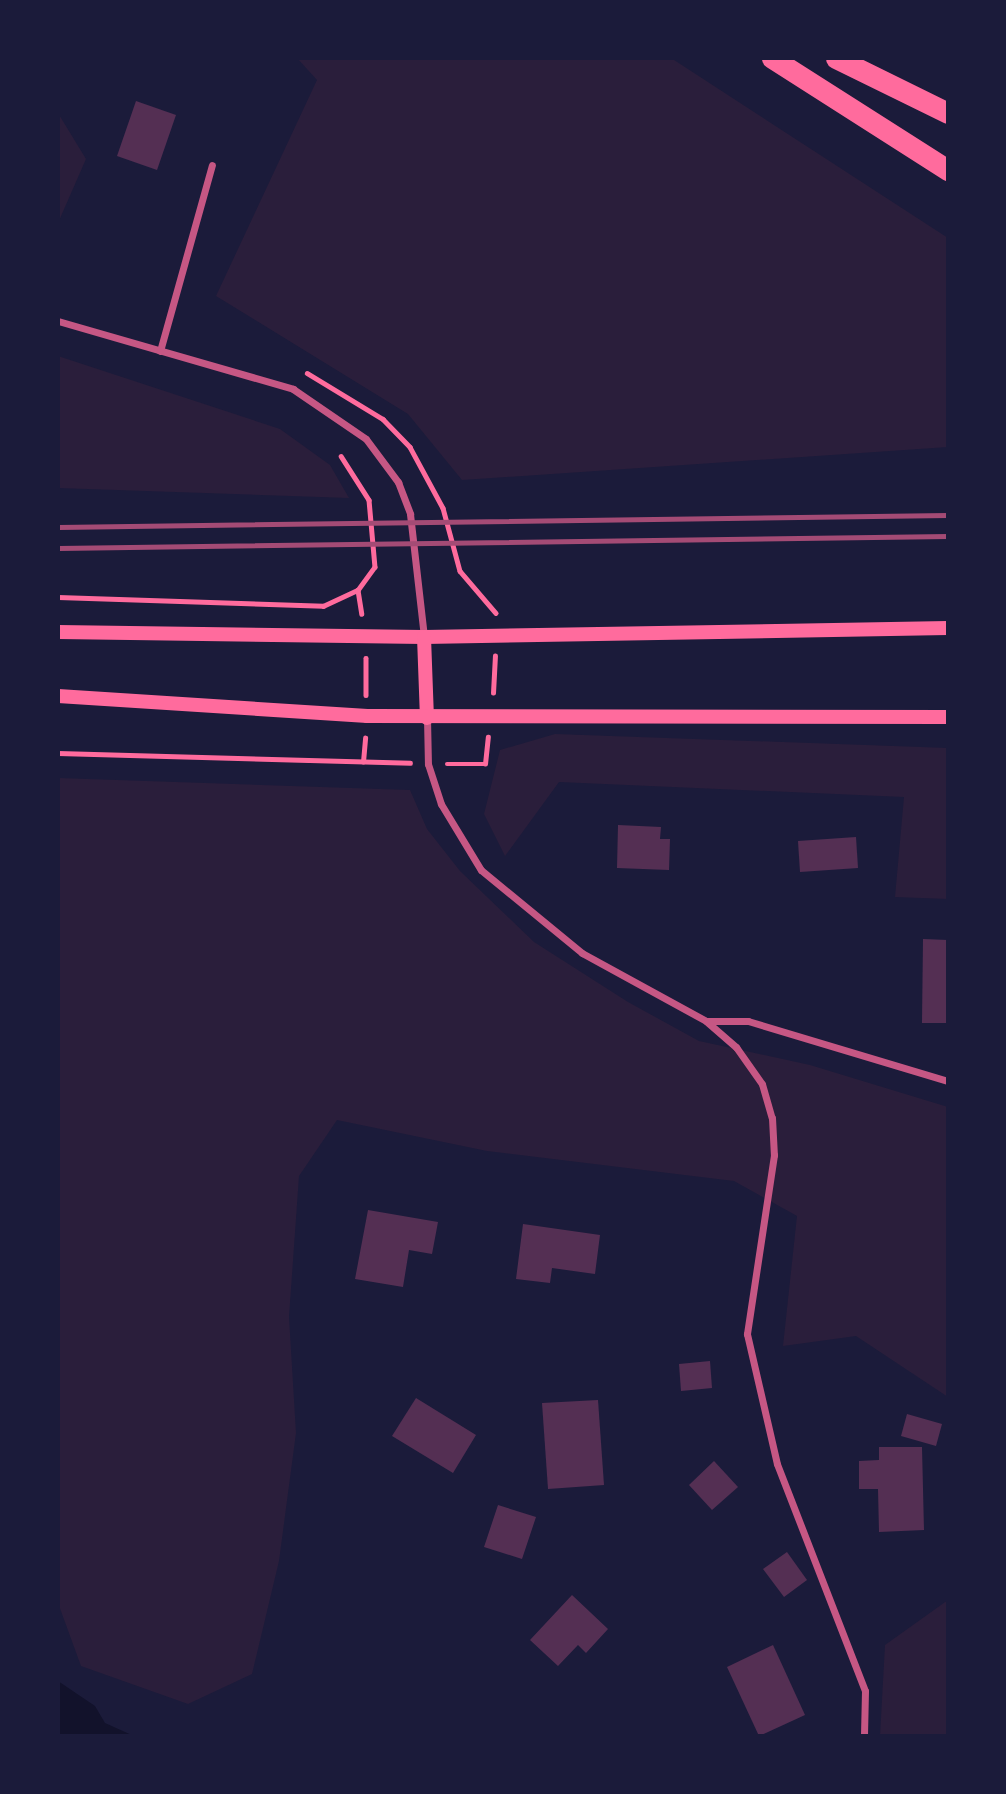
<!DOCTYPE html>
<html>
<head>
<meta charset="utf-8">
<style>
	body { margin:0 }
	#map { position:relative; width:1006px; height:1794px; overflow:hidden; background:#1b1b3a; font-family:"Nunito Sans",sans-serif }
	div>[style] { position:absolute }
	.green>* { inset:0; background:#2a1e3b }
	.water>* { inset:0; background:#12122b }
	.building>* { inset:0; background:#542f53 }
	.path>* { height:4.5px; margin:-2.25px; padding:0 2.25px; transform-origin:2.25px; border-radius:2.25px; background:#ff6b9d }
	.minor>* { height:7px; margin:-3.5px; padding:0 3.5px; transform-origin:3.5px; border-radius:3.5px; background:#c65784 }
	.secondary>* { height:14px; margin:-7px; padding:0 7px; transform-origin:7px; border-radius:7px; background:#ff6b9d }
	.motorway>* { height:21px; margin:-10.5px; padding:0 10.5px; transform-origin:10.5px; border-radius:10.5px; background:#ff6b9d }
	.rail>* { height:5px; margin:-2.5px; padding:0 2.5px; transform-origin:2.5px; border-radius:2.5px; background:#a44b75 }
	span { translate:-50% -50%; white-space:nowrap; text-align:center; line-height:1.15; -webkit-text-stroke:5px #1b1b3a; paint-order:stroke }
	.frame { position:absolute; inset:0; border:60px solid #1b1b3a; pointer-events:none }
</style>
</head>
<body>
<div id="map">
	<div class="green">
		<i style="clip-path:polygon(297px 58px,671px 58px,948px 238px,948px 447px,462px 480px,408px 414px,216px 296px,317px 80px)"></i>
		<i style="clip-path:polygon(58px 113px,86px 159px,58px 223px)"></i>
		<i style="clip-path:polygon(58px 356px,280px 429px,330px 465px,349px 498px,58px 488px)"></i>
		<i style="clip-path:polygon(555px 734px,948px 748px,948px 899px,895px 897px,904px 797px,559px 782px,505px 856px,484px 814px,500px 750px)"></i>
		<i style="clip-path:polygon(58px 778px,410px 790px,427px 829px,460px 871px,534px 942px,628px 1002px,699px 1041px,810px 1065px,948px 1107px,948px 1397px,856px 1336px,783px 1346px,797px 1216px,734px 1181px,487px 1151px,337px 1120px,299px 1176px,289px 1317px,296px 1433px,279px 1561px,252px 1674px,188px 1704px,81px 1666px,58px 1603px)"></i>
		<i style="clip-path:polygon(948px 1600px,948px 1736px,880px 1736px,885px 1645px)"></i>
	</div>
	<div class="water">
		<i style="clip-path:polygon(58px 1681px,95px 1706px,105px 1723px,134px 1736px,58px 1736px)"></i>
	</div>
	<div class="building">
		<i style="clip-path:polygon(136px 101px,176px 115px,157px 170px,117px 156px)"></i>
		<i style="clip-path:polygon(618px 825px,661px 827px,660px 839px,670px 839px,669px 870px,617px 868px)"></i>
		<i style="clip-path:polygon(856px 837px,858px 868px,800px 872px,798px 841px)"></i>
		<i style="clip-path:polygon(923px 939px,948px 940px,948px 1023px,922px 1023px)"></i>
		<i style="clip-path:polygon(368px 1210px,438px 1222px,432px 1254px,409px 1250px,403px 1287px,355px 1279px)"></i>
		<i style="clip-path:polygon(523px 1224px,600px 1235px,595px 1274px,552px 1268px,550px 1283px,516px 1279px)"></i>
		<i style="clip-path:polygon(710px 1361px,712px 1388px,681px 1391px,679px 1364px)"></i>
		<i style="clip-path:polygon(416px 1398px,476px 1435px,453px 1473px,392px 1436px)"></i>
		<i style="clip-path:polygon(598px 1400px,604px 1485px,548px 1489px,542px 1403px)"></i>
		<i style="clip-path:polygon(907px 1414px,942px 1424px,936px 1446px,901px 1436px)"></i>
		<i style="clip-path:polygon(879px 1447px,922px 1447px,924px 1530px,879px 1532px,878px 1489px,859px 1489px,859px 1461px,879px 1460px)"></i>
		<i style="clip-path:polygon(714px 1461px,738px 1487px,712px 1510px,689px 1485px)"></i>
		<i style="clip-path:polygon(498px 1505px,536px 1517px,522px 1559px,484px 1547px)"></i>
		<i style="clip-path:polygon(787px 1552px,807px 1580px,784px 1597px,763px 1569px)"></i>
		<i style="clip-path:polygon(572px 1595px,608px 1629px,586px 1653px,578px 1645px,558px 1666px,530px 1640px)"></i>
		<i style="clip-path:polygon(773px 1645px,805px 1715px,759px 1736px,727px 1667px)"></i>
	</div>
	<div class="path">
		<i style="left:307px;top:373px;width:89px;rotate:31.2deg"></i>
		<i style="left:383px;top:419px;width:39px;rotate:46deg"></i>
		<i style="left:410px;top:447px;width:69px;rotate:61.6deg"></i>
		<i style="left:443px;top:508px;width:65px;rotate:74.9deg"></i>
		<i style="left:460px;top:571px;width:55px;rotate:49.4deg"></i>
		<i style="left:341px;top:456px;width:52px;rotate:57.5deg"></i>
		<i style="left:369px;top:500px;width:67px;rotate:84.9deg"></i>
		<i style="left:375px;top:567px;width:29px;rotate:126deg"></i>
		<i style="left:58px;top:597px;width:265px;rotate:1.9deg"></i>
		<i style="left:323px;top:606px;width:38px;rotate:-25deg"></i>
		<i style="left:358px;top:590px;width:24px;rotate:81deg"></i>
		<i style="left:366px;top:658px;width:37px;rotate:90deg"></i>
		<i style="left:493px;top:693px;width:37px;rotate:-87deg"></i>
		<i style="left:58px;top:753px;width:352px;rotate:1.6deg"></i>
		<i style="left:363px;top:762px;width:24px;rotate:-85deg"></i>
		<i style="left:447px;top:764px;width:38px"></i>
		<i style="left:485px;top:764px;width:27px;rotate:-84deg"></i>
	</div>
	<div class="minor">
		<i style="left:58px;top:321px;width:245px;rotate:16.1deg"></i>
		<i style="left:293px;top:389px;width:88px;rotate:34.4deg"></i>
		<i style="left:366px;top:439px;width:54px;rotate:53.3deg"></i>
		<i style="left:398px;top:482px;width:34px;rotate:69deg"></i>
		<i style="left:410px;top:514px;width:124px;rotate:83.5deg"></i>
		<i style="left:160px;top:351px;width:193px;rotate:-74.4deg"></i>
		<i style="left:427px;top:718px;width:46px;rotate:88.8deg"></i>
		<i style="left:428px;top:764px;width:42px;rotate:72deg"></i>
		<i style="left:441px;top:804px;width:77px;rotate:58.8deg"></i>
		<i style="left:481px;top:870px;width:131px;rotate:39.4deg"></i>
		<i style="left:582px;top:953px;width:141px;rotate:28.7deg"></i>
		<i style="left:706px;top:1021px;width:40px;rotate:41deg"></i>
		<i style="left:736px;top:1047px;width:45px;rotate:54.9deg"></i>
		<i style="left:762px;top:1084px;width:35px;rotate:74deg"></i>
		<i style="left:772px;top:1118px;width:37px;rotate:87deg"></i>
		<i style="left:774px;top:1155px;width:181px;rotate:98.6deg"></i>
		<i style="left:747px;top:1334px;width:133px;rotate:77deg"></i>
		<i style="left:777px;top:1464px;width:243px;rotate:68.8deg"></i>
		<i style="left:865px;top:1691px;width:45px;rotate:91.3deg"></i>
		<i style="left:707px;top:1021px;width:41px"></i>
		<i style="left:748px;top:1021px;width:209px;rotate:16.7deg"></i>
	</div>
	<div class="secondary">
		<i style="left:58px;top:632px;width:366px;rotate:0.8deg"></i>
		<i style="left:424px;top:637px;width:524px;rotate:-0.98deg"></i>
		<i style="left:424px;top:637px;width:81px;rotate:87.9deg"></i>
		<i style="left:58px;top:696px;width:310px;rotate:3.7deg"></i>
		<i style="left:367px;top:716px;width:581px;rotate:0.1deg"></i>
	</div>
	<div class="motorway">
		<i style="left:772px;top:58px;width:209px;rotate:32.5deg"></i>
		<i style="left:836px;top:58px;width:125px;rotate:26.2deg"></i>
	</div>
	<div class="rail">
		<i style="left:58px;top:527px;width:890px;rotate:-0.77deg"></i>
		<i style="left:58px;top:548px;width:890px;rotate:-0.77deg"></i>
	</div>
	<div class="frame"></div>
</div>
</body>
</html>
